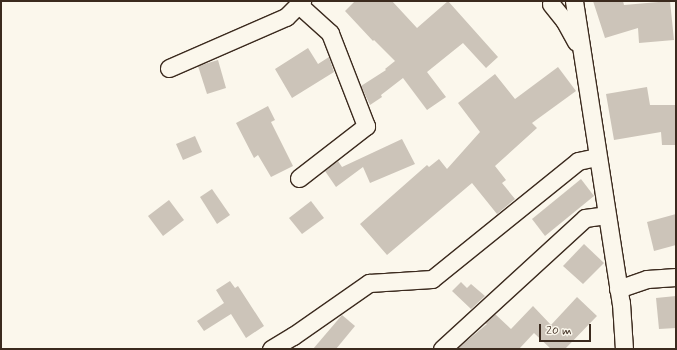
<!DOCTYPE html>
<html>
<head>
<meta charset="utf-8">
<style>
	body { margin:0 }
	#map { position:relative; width:677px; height:350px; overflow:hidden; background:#fbf7ec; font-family:Mynerve,sans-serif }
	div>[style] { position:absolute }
	.building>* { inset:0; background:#ccc4b9 }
	.roads { filter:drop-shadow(1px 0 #3b2a1e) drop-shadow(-1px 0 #3b2a1e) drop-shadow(0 1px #3b2a1e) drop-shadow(0 -1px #3b2a1e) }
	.minor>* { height:17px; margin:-8.5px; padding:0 8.5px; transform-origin:8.5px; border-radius:8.5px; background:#fbf7ec }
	span { translate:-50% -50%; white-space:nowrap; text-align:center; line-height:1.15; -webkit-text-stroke:3.5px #fbf7ec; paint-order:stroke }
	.frame { position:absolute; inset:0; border:2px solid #3b2a1e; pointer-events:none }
	.scale { position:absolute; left:539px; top:324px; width:52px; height:18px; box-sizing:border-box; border:2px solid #3b2a1e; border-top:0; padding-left:5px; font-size:12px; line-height:14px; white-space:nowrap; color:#3b2a1e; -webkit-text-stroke:3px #fbf7ec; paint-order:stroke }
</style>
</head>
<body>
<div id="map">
	<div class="building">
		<i style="clip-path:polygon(355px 1px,392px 1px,417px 28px,448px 1px,498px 57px,486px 68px,463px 43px,427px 72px,446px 97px,427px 110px,403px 78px,381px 95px,382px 97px,370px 105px,361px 86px,386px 70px,385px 69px,395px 61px,374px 40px,373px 41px,345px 11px)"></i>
		<i style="clip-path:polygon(593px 1px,623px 1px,624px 5px,670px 1px,674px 40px,639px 43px,638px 28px,605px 38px)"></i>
		<i style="clip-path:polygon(308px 48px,318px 64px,329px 57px,334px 72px,292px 98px,275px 69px)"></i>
		<i style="clip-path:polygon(218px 60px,226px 88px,207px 94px,198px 66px)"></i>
		<i style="clip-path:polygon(558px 67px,576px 91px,532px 123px,537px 128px,495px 166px,506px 180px,502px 183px,515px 199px,497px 214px,472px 183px,387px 255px,360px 224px,427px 165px,429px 167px,439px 159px,447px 169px,480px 132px,458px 103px,495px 74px,515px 99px)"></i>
		<i style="clip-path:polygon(647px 87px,650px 105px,675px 105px,676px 145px,662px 145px,661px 132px,614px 140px,606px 94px)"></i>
		<i style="clip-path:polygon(268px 106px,275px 120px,271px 122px,293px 166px,271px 177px,258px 155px,254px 158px,236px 123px)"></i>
		<i style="clip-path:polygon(195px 136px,202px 152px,183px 160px,176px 144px)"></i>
		<i style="clip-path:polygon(402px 139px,415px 164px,370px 183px,363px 167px,336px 187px,325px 171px,338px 161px,342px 167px)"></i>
		<i style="clip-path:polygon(581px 179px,594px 196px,545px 236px,532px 219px)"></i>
		<i style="clip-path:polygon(212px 189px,230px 215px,217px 224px,200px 197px)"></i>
		<i style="clip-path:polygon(169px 200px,184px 220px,163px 236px,148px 216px)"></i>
		<i style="clip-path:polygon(311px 201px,324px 218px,302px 234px,289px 218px)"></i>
		<i style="clip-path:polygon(676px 214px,676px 245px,654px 251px,647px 222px)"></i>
		<i style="clip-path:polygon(584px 244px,604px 263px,583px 284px,563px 266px)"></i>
		<i style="clip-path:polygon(230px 281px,235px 288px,238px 286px,264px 326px,246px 338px,231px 314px,204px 331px,197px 321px,224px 303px,216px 290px)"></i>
		<i style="clip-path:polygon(461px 282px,467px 288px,471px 284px,485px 296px,471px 309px,452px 291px)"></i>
		<i style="clip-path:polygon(676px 296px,676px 328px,659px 329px,656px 298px)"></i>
		<i style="clip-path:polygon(577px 297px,597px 316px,565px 349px,551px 349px,534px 333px,519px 349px,457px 349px,487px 324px,485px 323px,495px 314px,511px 329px,533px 306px,551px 325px)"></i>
		<i style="clip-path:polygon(342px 315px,355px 326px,336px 349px,313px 349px)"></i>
	</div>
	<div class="roads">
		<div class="minor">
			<i style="left:574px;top:1px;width:306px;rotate:81.2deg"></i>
			<i style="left:621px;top:303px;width:46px;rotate:86.3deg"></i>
			<i style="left:551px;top:4px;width:21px;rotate:51deg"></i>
			<i style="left:564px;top:20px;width:25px;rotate:61deg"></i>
			<i style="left:169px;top:68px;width:128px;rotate:-23.6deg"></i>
			<i style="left:286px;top:17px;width:23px;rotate:-45deg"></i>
			<i style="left:299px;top:178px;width:85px;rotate:-37.8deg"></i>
			<i style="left:366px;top:126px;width:100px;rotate:-111.2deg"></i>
			<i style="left:330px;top:33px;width:42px;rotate:-137.9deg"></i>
			<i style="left:618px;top:289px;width:31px;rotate:-19deg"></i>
			<i style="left:647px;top:279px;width:29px;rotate:-4deg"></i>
			<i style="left:271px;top:349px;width:26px;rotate:-31deg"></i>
			<i style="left:293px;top:336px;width:93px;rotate:-34.9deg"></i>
			<i style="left:369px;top:283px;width:63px;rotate:-3.6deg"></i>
			<i style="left:432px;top:279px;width:188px;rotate:-38.9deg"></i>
			<i style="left:578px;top:161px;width:19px;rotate:-12deg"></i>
			<i style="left:442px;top:349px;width:194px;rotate:-42.5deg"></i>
			<i style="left:585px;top:218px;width:21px;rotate:-8deg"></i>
		</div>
	</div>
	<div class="frame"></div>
	<div class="scale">20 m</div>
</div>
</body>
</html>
